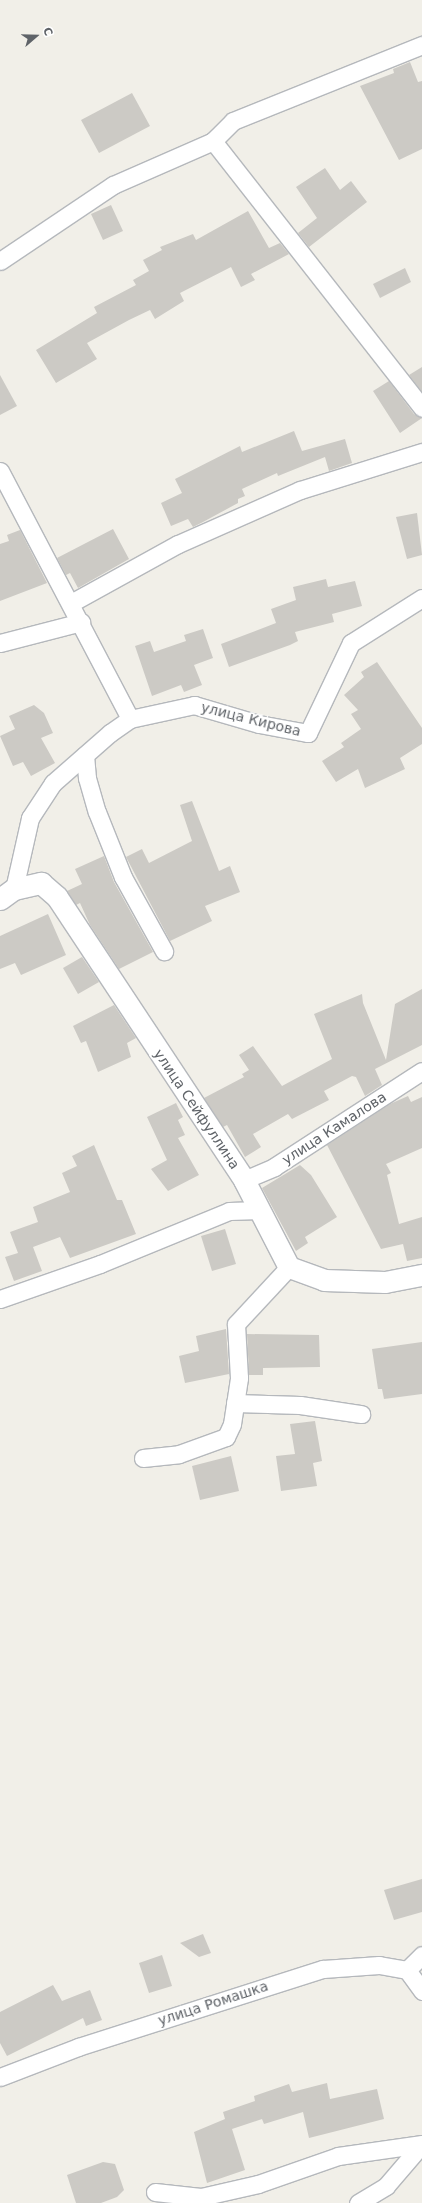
<!DOCTYPE html>
<html>
<head>
<meta charset="utf-8">
<style>
	body { margin:0 }
	#map { position:relative; width:422px; height:2203px; overflow:hidden; background:#f1efe8; font-family:"DejaVu Sans",sans-serif }
	div>[style] { position:absolute }
	.building>* { inset:0; background:#cccac5 }
	.roads { filter:drop-shadow(1px 0 #b5b8bc) drop-shadow(-1px 0 #b5b8bc) drop-shadow(0 1px #b5b8bc) drop-shadow(0 -1px #b5b8bc) }
	.minor>* { height:17px; margin:-8.5px; padding:0 8.5px; transform-origin:8.5px; border-radius:8.5px; background:#fff }
	.tertiary>* { height:21px; margin:-10.5px; padding:0 10.5px; transform-origin:10.5px; border-radius:10.5px; background:#fff }
	span { translate:-50% -50%; white-space:nowrap; text-align:center; line-height:1.15; -webkit-text-stroke:3.5px #fff; paint-order:stroke }
	.street-label { font-size:14px; color:#5f6368 }
	.north { position:absolute; left:16px; top:16px; width:40px; height:40px; -webkit-text-stroke:3px #fff; paint-order:stroke; rotate:70deg; font-size:11px; font-weight:700; line-height:16px; text-align:center; color:#5f6368 }
	.north::after { content:''; display:block; margin:auto; width:14px; height:18px; background:#5f6368; clip-path:polygon(50% 0,100% 100%,50% 72%,0 100%) }
</style>
</head>
<body>
<div id="map">
	<div class="building">
		<i style="clip-path:polygon(410px 62px,418px 82px,422px 81px,422px 149px,399px 160px,360px 86px,394px 73px,393px 69px)"></i>
		<i style="clip-path:polygon(132px 93px,150px 126px,99px 153px,81px 120px)"></i>
		<i style="clip-path:polygon(325px 168px,340px 190px,351px 181px,367px 202px,309px 247px,298px 233px,317px 218px,296px 187px)"></i>
		<i style="clip-path:polygon(111px 205px,123px 231px,103px 240px,91px 214px)"></i>
		<i style="clip-path:polygon(248px 211px,269px 248px,280px 243px,289px 254px,251px 274px,255px 280px,241px 287px,231px 267px,180px 293px,184px 301px,155px 319px,150px 310px,129px 320px,87px 343px,97px 359px,56px 383px,36px 350px,97px 313px,94px 307px,136px 285px,133px 280px,149px 271px,143px 260px,162px 250px,160px 247px,193px 234px,196px 240px)"></i>
		<i style="clip-path:polygon(405px 268px,411px 282px,380px 298px,373px 284px)"></i>
		<i style="clip-path:polygon(422px 367px,422px 392px,409px 375px)"></i>
		<i style="clip-path:polygon(0 375px,17px 406px,0 415px)"></i>
		<i style="clip-path:polygon(389px 381px,414px 414px,422px 418px,400px 433px,373px 391px)"></i>
		<i style="clip-path:polygon(294px 431px,302px 451px,345px 439px,352px 463px,329px 471px,325px 457px,278px 476px,277px 473px,242px 489px,245px 496px,238px 499px,238px 503px,203px 522px,193px 527px,188px 519px,171px 526px,161px 503px,182px 493px,175px 479px,240px 446px,242px 452px)"></i>
		<i style="clip-path:polygon(417px 513px,422px 555px,407px 559px,396px 517px)"></i>
		<i style="clip-path:polygon(113px 529px,129px 559px,78px 588px,70px 573px,66px 575px,57px 558px)"></i>
		<i style="clip-path:polygon(20px 530px,47px 583px,0 601px,0 544px,9px 541px,7px 535px)"></i>
		<i style="clip-path:polygon(326px 579px,328px 587px,355px 581px,362px 606px,332px 614px,334px 622px,295px 632px,298px 641px,290px 645px,229px 667px,221px 644px,276px 623px,271px 609px,296px 600px,293px 587px)"></i>
		<i style="clip-path:polygon(203px 629px,213px 658px,194px 665px,202px 685px,184px 692px,181px 685px,152px 696px,135px 646px,150px 641px,154px 652px,186px 641px,184px 635px)"></i>
		<i style="clip-path:polygon(377px 662px,422px 728px,422px 744px,400px 758px,405px 769px,365px 788px,358px 769px,336px 782px,322px 761px,344px 747px,341px 743px,361px 729px,351px 714px,358px 710px,344px 695px,364px 677px,361px 672px)"></i>
		<i style="clip-path:polygon(34px 705px,44px 713px,53px 733px,41px 738px,55px 763px,31px 776px,23px 762px,13px 766px,0 736px,15px 729px,9px 716px)"></i>
		<i style="clip-path:polygon(192px 801px,219px 871px,230px 866px,240px 892px,205px 906px,212px 921px,170px 941px,126px 857px,142px 849px,149px 863px,192px 841px,180px 805px)"></i>
		<i style="clip-path:polygon(104px 856px,114px 882px,153px 952px,119px 969px,90px 925px,80px 903px,76px 905px,67px 891px,82px 884px,75px 869px)"></i>
		<i style="clip-path:polygon(48px 914px,66px 955px,21px 975px,15px 963px,0 969px,0 936px)"></i>
		<i style="clip-path:polygon(82px 957px,99px 982px,78px 994px,63px 968px)"></i>
		<i style="clip-path:polygon(422px 989px,422px 1045px,375px 1069px,382px 1085px,365px 1096px,356px 1077px,352px 1076px,324px 1091px,329px 1100px,292px 1119px,288px 1114px,253px 1134px,261px 1147px,245px 1157px,227px 1125px,223px 1127px,204px 1098px,244px 1077px,242px 1074px,249px 1070px,239px 1055px,253px 1046px,282px 1086px,332px 1059px,314px 1014px,362px 994px,363px 1003px,386px 1060px,395px 1004px)"></i>
		<i style="clip-path:polygon(114px 1005px,136px 1038px,127px 1043px,131px 1057px,98px 1072px,86px 1041px,81px 1043px,73px 1026px)"></i>
		<i style="clip-path:polygon(408px 1096px,411px 1102px,422px 1097px,422px 1148px,386px 1164px,391px 1173px,387px 1175px,399px 1224px,422px 1217px,422px 1258px,407px 1261px,403px 1244px,381px 1249px,327px 1145px,390px 1104px)"></i>
		<i style="clip-path:polygon(176px 1103px,183px 1117px,178px 1120px,185px 1135px,178px 1138px,199px 1175px,168px 1191px,151px 1169px,167px 1160px,147px 1117px)"></i>
		<i style="clip-path:polygon(94px 1145px,117px 1200px,122px 1200px,136px 1234px,70px 1258px,60px 1237px,33px 1247px,42px 1271px,14px 1281px,5px 1257px,18px 1253px,10px 1232px,38px 1222px,33px 1207px,70px 1192px,62px 1173px,77px 1166px,72px 1156px)"></i>
		<i style="clip-path:polygon(300px 1165px,311px 1175px,337px 1217px,305px 1237px,308px 1243px,296px 1251px,262px 1188px)"></i>
		<i style="clip-path:polygon(225px 1229px,236px 1264px,212px 1271px,201px 1236px)"></i>
		<i style="clip-path:polygon(226px 1329px,229px 1374px,185px 1383px,179px 1356px,199px 1351px,196px 1336px)"></i>
		<i style="clip-path:polygon(247px 1334px,319px 1335px,320px 1367px,263px 1368px,263px 1375px,249px 1375px)"></i>
		<i style="clip-path:polygon(422px 1342px,422px 1394px,384px 1399px,382px 1389px,378px 1389px,372px 1349px)"></i>
		<i style="clip-path:polygon(315px 1421px,322px 1461px,313px 1463px,317px 1486px,281px 1491px,276px 1456px,295px 1454px,290px 1424px)"></i>
		<i style="clip-path:polygon(231px 1456px,239px 1491px,200px 1500px,192px 1466px)"></i>
		<i style="clip-path:polygon(422px 1879px,422px 1912px,394px 1920px,384px 1890px)"></i>
		<i style="clip-path:polygon(203px 1934px,211px 1953px,199px 1957px,180px 1943px)"></i>
		<i style="clip-path:polygon(162px 1955px,172px 1986px,149px 1993px,139px 1963px)"></i>
		<i style="clip-path:polygon(53px 1985px,62px 2001px,90px 1990px,102px 2020px,86px 2026px,83px 2018px,7px 2056px,0 2043px,0 2012px)"></i>
		<i style="clip-path:polygon(327px 2083px,330px 2099px,377px 2089px,384px 2119px,309px 2138px,303px 2112px,264px 2124px,262px 2119px,232px 2129px,245px 2170px,207px 2183px,194px 2132px,225px 2119px,223px 2112px,255px 2101px,254px 2096px,289px 2084px,292px 2092px)"></i>
		<i style="clip-path:polygon(103px 2162px,115px 2164px,124px 2190px,117px 2197px,101px 2203px,76px 2203px,67px 2175px)"></i>
	</div>
	<div class="roads">
		<div class="minor">
			<i style="left:213px;top:141px;width:339px;rotate:51.9deg"></i>
			<i style="left:0;top:261px;width:136px;rotate:-33.9deg"></i>
			<i style="left:113px;top:185px;width:109px;rotate:-23.7deg"></i>
			<i style="left:213px;top:141px;width:28px;rotate:-45deg"></i>
			<i style="left:233px;top:121px;width:204px;rotate:-21.9deg"></i>
			<i style="left:0;top:471px;width:280px;rotate:62.3deg"></i>
			<i style="left:71px;top:603px;width:122px;rotate:-28.9deg"></i>
			<i style="left:178px;top:544px;width:133px;rotate:-23.9deg"></i>
			<i style="left:300px;top:490px;width:128px;rotate:-17.3deg"></i>
			<i style="left:0;top:643px;width:84px;rotate:-14.5deg"></i>
			<i style="left:85px;top:755px;width:23px;rotate:85deg"></i>
			<i style="left:87px;top:778px;width:35px;rotate:74deg"></i>
			<i style="left:97px;top:812px;width:70px;rotate:68.2deg"></i>
			<i style="left:123px;top:877px;width:85px;rotate:61deg"></i>
			<i style="left:14px;top:889px;width:73px;rotate:-77.3deg"></i>
			<i style="left:30px;top:818px;width:42px;rotate:-56.7deg"></i>
			<i style="left:53px;top:783px;width:76px;rotate:-41.3deg"></i>
			<i style="left:110px;top:733px;width:24px;rotate:-35deg"></i>
			<i style="left:130px;top:719px;width:66px;rotate:-12.3deg"></i>
			<i style="left:194px;top:705px;width:68px;rotate:16.3deg"></i>
			<i style="left:259px;top:724px;width:50px;rotate:10.4deg"></i>
			<i style="left:308px;top:733px;width:100px;rotate:-64.5deg"></i>
			<i style="left:351px;top:643px;width:84px;rotate:-32.4deg"></i>
			<i style="left:244px;top:1180px;width:33px;rotate:-23deg"></i>
			<i style="left:274px;top:1167px;width:176px;rotate:-33deg"></i>
			<i style="left:0;top:1299px;width:106px;rotate:-19.3deg"></i>
			<i style="left:100px;top:1264px;width:139px;rotate:-22.3deg"></i>
			<i style="left:229px;top:1211px;width:31px;rotate:-2deg"></i>
			<i style="left:235px;top:1403px;width:65px;rotate:1.8deg"></i>
			<i style="left:300px;top:1405px;width:62px;rotate:8.4deg"></i>
			<i style="left:143px;top:1458px;width:36px;rotate:-6deg"></i>
			<i style="left:179px;top:1454px;width:50px;rotate:-19.9deg"></i>
			<i style="left:226px;top:1437px;width:14px;rotate:-65deg"></i>
			<i style="left:232px;top:1424px;width:47px;rotate:-81.3deg"></i>
			<i style="left:239px;top:1378px;width:54px;rotate:-93.2deg"></i>
			<i style="left:236px;top:1324px;width:78px;rotate:-47.1deg"></i>
			<i style="left:407px;top:1970px;width:21px;rotate:-45deg"></i>
			<i style="left:0;top:2077px;width:84px;rotate:-21deg"></i>
			<i style="left:78px;top:2047px;width:257px;rotate:-17.7deg"></i>
			<i style="left:323px;top:1969px;width:56px;rotate:-4.1deg"></i>
			<i style="left:379px;top:1965px;width:28px;rotate:10deg"></i>
			<i style="left:407px;top:1970px;width:26px;rotate:54deg"></i>
			<i style="left:155px;top:2192px;width:46px;rotate:6.2deg"></i>
			<i style="left:201px;top:2197px;width:58px;rotate:-12.8deg"></i>
			<i style="left:258px;top:2184px;width:85px;rotate:-19.3deg"></i>
			<i style="left:338px;top:2156px;width:85px;rotate:-8.1deg"></i>
			<i style="left:358px;top:2203px;width:33px;rotate:-31deg"></i>
			<i style="left:386px;top:2186px;width:55px;rotate:-49.4deg"></i>
		</div>
		<div class="tertiary">
			<i style="left:0;top:899px;width:17px;rotate:-36deg"></i>
			<i style="left:14px;top:889px;width:28px;rotate:-13deg"></i>
			<i style="left:41px;top:883px;width:21px;rotate:41deg"></i>
			<i style="left:57px;top:897px;width:339px;rotate:56.5deg"></i>
			<i style="left:244px;top:1180px;width:98px;rotate:62.7deg"></i>
			<i style="left:289px;top:1267px;width:37px;rotate:20deg"></i>
			<i style="left:324px;top:1280px;width:61px;rotate:1.9deg"></i>
			<i style="left:385px;top:1282px;width:38px;rotate:-11deg"></i>
		</div>
	</div>
	<div class="street-label">
		<span style="left:251px;top:719px;rotate:14deg">улица Кирова</span>
		<span style="left:197px;top:1109px;rotate:56deg">улица Сейфуллина</span>
		<span style="left:334px;top:1128px;rotate:-33deg">улица Камалова</span>
		<span style="left:213px;top:2003px;rotate:-18deg">улица Ромашка</span>
	</div>
	<div class="north">С</div>
</div>
</body>
</html>
